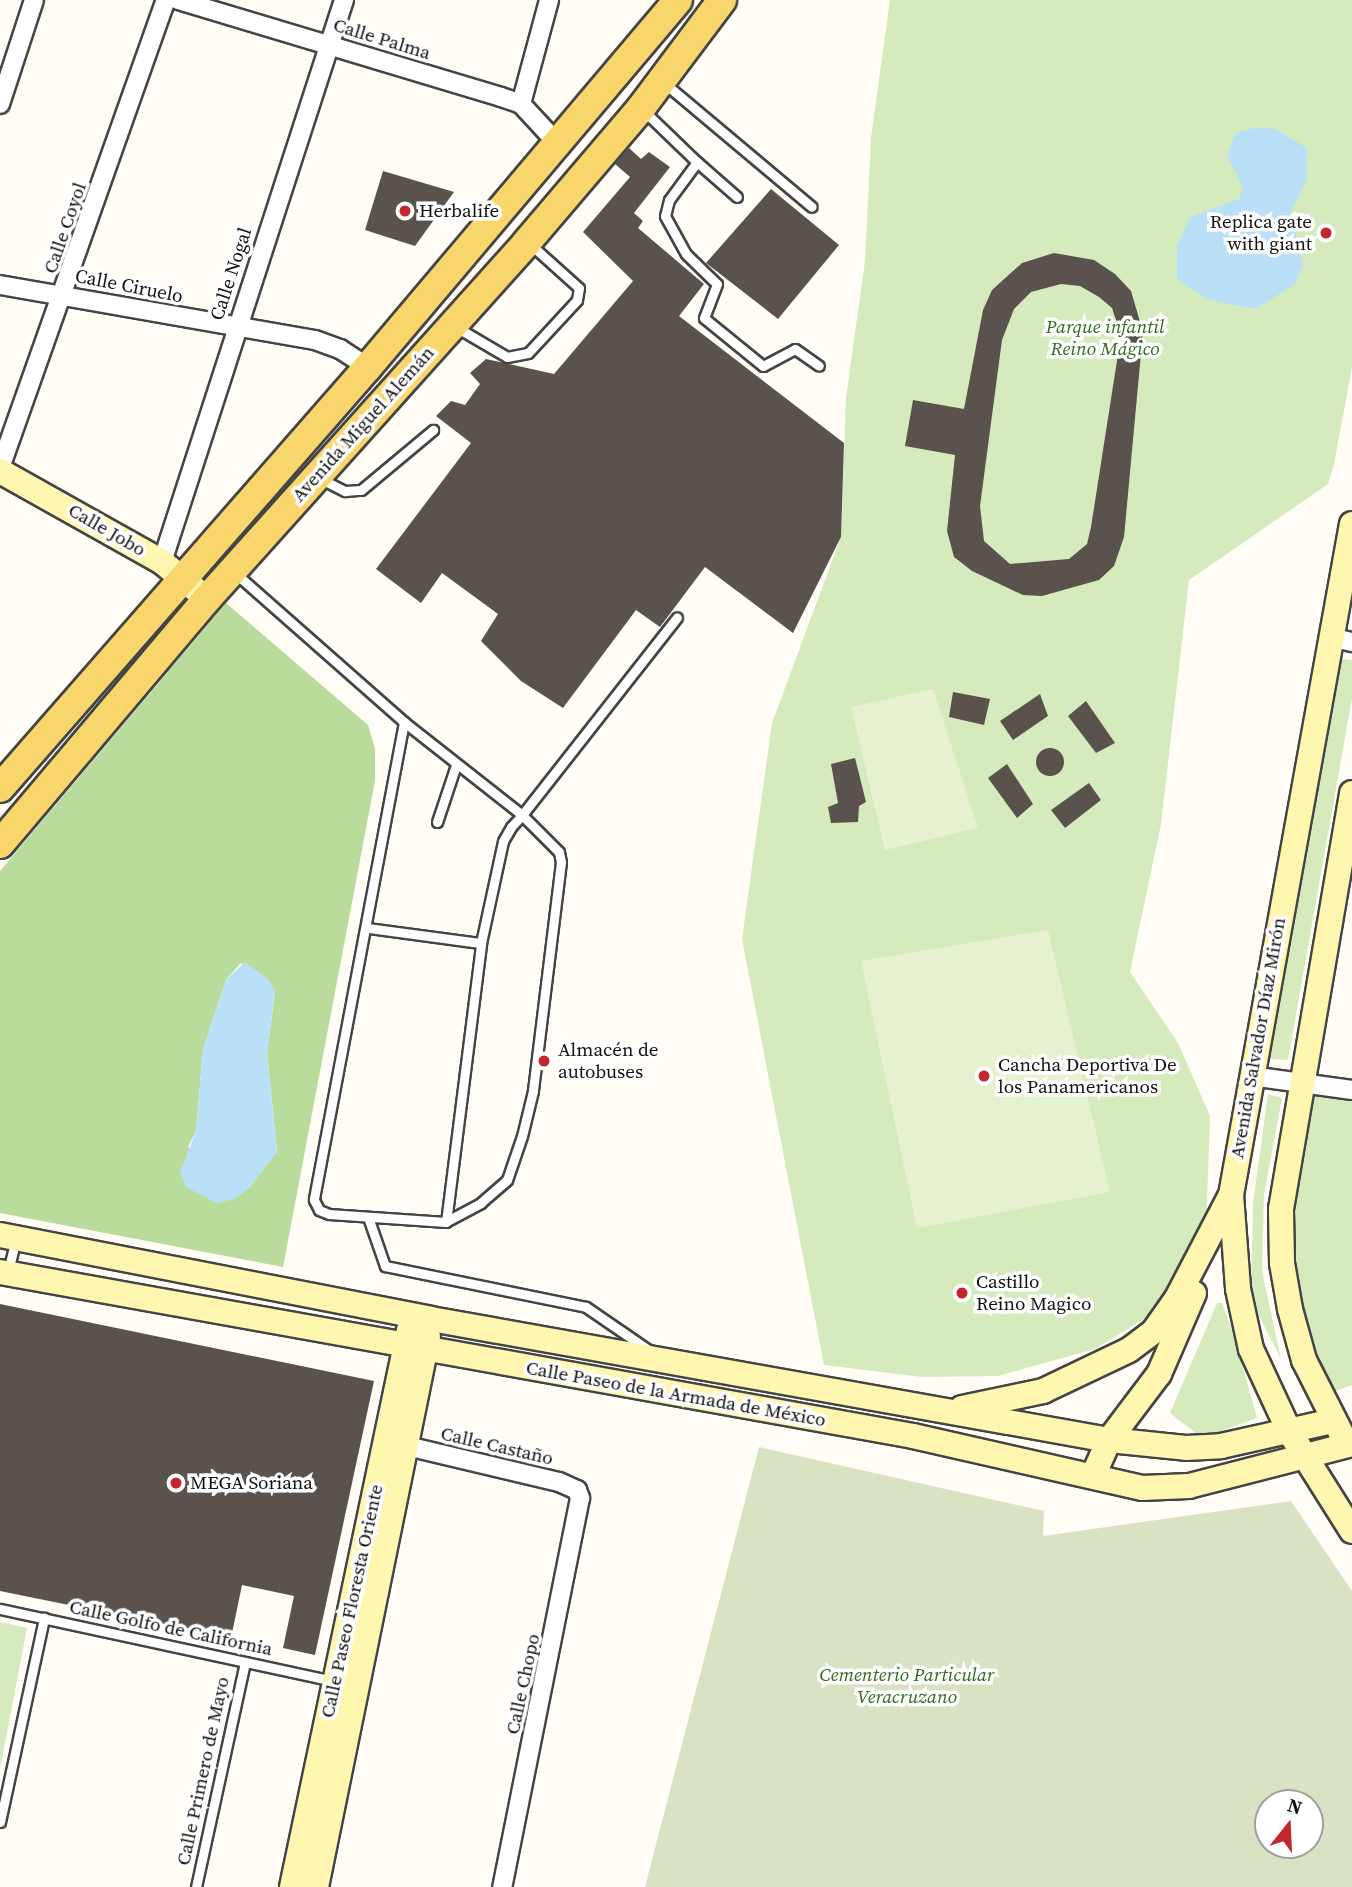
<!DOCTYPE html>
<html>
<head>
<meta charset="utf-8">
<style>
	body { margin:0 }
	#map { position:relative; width:1352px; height:1887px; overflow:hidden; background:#fffdf5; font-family:"Source Serif 4",serif }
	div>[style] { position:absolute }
	.green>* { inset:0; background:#d5ebbd }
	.forest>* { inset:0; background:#b9dc9c }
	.cemetery>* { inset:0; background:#d9e3c4 }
	.pitch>* { inset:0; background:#e6f2cf }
	.water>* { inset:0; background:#b9e0f7 }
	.building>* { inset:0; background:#5a524d }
	.round { border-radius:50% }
	.roads { filter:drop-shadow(2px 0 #444) drop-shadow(-2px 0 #444) drop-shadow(0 2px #444) drop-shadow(0 -2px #444) }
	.lane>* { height:9px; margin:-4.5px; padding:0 4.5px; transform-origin:4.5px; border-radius:4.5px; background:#fff }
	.street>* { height:18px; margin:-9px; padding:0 9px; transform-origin:9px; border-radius:9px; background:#fff }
	.secondary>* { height:24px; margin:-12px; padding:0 12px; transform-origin:12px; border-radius:12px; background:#fff6b0 }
	.primary>* { height:28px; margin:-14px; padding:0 14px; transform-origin:14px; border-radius:14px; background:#f9d66b }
	.dots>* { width:19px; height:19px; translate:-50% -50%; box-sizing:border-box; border:4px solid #fff; border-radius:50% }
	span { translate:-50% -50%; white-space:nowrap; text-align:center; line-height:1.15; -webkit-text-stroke:7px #fff; paint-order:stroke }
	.street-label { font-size:19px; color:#111 }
	.poi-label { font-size:19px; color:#111 }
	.left { translate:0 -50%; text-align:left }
	.right { translate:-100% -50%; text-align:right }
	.park-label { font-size:19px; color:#2f6b1f; font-style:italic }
	.north { position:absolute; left:1254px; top:1789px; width:70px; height:70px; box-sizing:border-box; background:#fff; border:2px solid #a0a0a0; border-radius:50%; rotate:18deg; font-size:19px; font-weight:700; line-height:28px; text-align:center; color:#111 }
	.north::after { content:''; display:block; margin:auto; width:24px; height:32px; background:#c4262e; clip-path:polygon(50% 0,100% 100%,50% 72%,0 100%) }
</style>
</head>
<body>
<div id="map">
	<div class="green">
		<i style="clip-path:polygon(890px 0,1352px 0,1352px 367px,1334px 464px,1328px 484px,1189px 580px,1161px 824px,1130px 972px,1178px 1043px,1210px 1116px,1206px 1233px,1155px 1312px,1095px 1349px,998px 1376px,922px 1377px,824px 1365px,742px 939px,772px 723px,841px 537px,846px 398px,865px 261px,871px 138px)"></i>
		<i style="clip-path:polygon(1341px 659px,1352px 660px,1352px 698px,1288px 1060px,1269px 1059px)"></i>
		<i style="clip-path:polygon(1268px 1094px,1282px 1098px,1264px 1195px,1262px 1271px,1281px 1359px,1251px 1300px,1253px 1203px)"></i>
		<i style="clip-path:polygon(1314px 1095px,1352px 1099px,1352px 1385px,1333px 1392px,1296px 1309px,1289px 1201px,1300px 1130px)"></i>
		<i style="clip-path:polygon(1217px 1303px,1222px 1303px,1233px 1333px,1257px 1418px,1202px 1438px,1170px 1413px)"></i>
		<i style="clip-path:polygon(0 1622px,27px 1628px,0 1769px)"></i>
	</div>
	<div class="forest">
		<i style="clip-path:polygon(evenodd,226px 603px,368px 725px,375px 749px,375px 781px,283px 1267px,0 1213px,0 871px,226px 603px,241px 963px,268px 979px,275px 992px,267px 1053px,277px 1151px,249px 1188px,188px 1147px,196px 1131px,203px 1050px,226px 980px,241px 963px)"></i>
	</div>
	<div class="cemetery">
		<i style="clip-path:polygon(evenodd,759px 1447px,1044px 1511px,1043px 1536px,1291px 1501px,1352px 1591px,1352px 1887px,645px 1887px,759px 1447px,1268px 1803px,1310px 1803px,1310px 1845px,1268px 1845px,1268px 1803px)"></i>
	</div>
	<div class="pitch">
		<i style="clip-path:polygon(933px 689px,978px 828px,885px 850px,851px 707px)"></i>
		<i style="clip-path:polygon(1048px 930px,1110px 1192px,917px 1228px,861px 961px)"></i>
	</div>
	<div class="water">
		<i style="clip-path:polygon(1255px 128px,1275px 129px,1307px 148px,1306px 182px,1291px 211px,1303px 264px,1296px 283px,1256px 309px,1209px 300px,1177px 279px,1177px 246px,1190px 217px,1239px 199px,1243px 188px,1227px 155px,1235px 133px)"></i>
		<i style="clip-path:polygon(245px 962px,268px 979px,275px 992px,267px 1053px,277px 1152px,249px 1188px,235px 1199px,216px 1203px,186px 1187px,180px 1172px,196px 1131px,203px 1050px,226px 980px)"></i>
	</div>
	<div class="building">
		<i style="clip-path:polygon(629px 148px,641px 159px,649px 152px,670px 167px,634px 213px,643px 221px,638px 228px,704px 284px,679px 316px,844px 443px,841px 537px,793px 633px,705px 567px,660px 627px,636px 610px,563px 708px,521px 681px,481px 641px,498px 614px,442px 573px,421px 603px,376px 569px,471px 443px,436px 416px,451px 401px,465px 405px,480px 384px,470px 373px,486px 359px,554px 374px,633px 281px,583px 232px,630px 177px,615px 164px)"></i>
		<i style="clip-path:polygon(383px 171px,454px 192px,415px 246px,365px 230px)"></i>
		<i style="clip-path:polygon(771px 189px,839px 245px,778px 319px,706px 263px)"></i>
		<i style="clip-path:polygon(evenodd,1054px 253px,1094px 260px,1115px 274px,1131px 291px,1143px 332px,1124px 537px,1114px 566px,1099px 580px,1042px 596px,1023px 595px,972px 571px,954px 557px,947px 531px,955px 455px,905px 446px,913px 400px,964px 409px,983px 310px,992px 290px,1022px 263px,1054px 253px,1061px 284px,1080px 286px,1099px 297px,1112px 308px,1121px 335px,1091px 527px,1087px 544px,1069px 559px,1010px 564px,984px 541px,980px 506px,1002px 340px,1014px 309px,1031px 292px,1061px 284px)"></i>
		<i style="clip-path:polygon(953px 692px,990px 699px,984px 725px,949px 717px)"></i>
		<i style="clip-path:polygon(1040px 694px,1048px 716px,1013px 740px,1000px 721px)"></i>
		<i style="clip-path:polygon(1086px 701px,1115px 743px,1096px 753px,1068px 716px)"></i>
		<i class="round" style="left:1036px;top:748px;width:28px;height:28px"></i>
		<i style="clip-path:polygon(855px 758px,866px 802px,859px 806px,858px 822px,831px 823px,828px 807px,838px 803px,831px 764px)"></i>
		<i style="clip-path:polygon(1007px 764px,1033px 804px,1017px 818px,988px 778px)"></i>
		<i style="clip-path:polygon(1089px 783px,1101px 800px,1065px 828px,1051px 810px)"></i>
		<i style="clip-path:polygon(0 1304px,374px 1381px,315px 1655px,283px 1648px,294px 1596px,242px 1585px,231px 1638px,0 1591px)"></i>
	</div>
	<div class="roads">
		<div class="lane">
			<i style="left:663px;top:82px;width:194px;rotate:40deg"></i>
			<i style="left:645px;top:112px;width:72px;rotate:43.9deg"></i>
			<i style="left:697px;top:162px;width:47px;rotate:126.4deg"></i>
			<i style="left:669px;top:200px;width:16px;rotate:104deg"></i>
			<i style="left:665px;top:216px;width:43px;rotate:61.1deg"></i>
			<i style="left:686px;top:254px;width:43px;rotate:44.1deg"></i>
			<i style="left:717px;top:284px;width:36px;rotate:111deg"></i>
			<i style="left:704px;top:318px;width:76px;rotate:39.1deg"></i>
			<i style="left:763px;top:366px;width:36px;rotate:-28deg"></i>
			<i style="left:795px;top:349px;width:29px;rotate:35deg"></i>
			<i style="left:697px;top:162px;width:53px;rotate:41.2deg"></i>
			<i style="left:456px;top:327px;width:59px;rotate:30.5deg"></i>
			<i style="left:507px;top:357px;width:21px;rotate:-11deg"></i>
			<i style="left:528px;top:353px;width:72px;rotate:-47.2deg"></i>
			<i style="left:577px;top:300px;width:12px;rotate:-81deg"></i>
			<i style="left:579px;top:288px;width:64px;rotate:-138.1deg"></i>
			<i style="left:321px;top:479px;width:27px;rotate:27deg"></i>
			<i style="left:345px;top:491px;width:16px;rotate:-4deg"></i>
			<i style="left:361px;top:490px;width:94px;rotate:-39.8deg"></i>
			<i style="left:234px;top:572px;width:227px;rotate:41.4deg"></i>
			<i style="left:404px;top:722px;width:486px;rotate:100.7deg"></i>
			<i style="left:314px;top:1200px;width:11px;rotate:63deg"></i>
			<i style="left:319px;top:1210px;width:11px;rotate:22deg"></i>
			<i style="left:329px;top:1214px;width:117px;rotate:3.9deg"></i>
			<i style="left:404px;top:722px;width:150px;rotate:38.2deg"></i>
			<i style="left:522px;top:815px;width:52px;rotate:45deg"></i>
			<i style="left:559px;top:852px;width:10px;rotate:79deg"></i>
			<i style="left:561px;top:862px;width:231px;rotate:97deg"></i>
			<i style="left:533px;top:1091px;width:46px;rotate:103.7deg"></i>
			<i style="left:522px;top:1136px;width:46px;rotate:108.8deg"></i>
			<i style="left:507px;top:1180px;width:35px;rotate:139deg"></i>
			<i style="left:481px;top:1203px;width:40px;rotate:152deg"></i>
			<i style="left:446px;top:1222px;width:281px;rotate:-82.8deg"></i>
			<i style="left:481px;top:943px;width:104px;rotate:-77.8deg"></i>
			<i style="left:503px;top:841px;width:16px;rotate:-60deg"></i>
			<i style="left:511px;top:827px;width:16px;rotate:-47deg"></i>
			<i style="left:522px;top:815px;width:251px;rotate:-51.9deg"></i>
			<i style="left:437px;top:822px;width:60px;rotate:-71.6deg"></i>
			<i style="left:368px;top:928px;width:114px;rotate:7.6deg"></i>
			<i style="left:368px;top:1217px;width:52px;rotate:70.9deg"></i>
			<i style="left:385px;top:1266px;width:205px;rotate:11.5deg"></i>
			<i style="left:586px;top:1307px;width:74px;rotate:34.5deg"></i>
			<i style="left:8px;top:1271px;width:32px;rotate:-76deg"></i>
			<i style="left:0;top:1609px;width:342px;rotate:12.2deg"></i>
			<i style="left:0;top:1822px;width:209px;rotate:-77.8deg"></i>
			<i style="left:196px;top:1887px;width:230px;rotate:-77.7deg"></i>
		</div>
		<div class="street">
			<i style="left:178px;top:0;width:337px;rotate:16.7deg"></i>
			<i style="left:501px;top:97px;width:21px;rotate:19deg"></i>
			<i style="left:521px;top:104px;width:54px;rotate:47.2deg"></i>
			<i style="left:0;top:104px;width:109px;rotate:-71.9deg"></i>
			<i style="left:521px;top:104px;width:108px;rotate:-74.9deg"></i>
			<i style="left:0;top:285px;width:320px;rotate:9.9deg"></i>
			<i style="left:315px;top:340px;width:27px;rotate:20deg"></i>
			<i style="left:340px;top:349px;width:33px;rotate:33deg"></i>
			<i style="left:0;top:468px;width:497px;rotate:-70.5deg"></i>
			<i style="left:162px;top:562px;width:591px;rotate:-72.06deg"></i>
			<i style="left:1330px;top:637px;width:23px;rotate:13deg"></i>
			<i style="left:1251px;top:1076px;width:102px;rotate:7.9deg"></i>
			<i style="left:407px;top:1446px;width:156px;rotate:13.3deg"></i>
			<i style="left:559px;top:1482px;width:20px;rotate:24deg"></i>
			<i style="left:577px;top:1490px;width:9px;rotate:69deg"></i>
			<i style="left:580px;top:1498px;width:397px;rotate:101.3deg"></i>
		</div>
		<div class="secondary">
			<i style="left:0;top:471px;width:186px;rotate:29.3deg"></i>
			<i style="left:162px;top:562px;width:58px;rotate:39.4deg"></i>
			<i style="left:1352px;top:524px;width:682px;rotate:100.22deg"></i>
			<i style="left:1231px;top:1195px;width:94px;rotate:85.7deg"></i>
			<i style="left:1238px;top:1289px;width:61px;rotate:77.8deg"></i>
			<i style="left:1251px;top:1349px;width:90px;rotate:65.1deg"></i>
			<i style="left:1289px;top:1431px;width:118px;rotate:57.8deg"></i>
			<i style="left:0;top:1235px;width:439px;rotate:11deg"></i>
			<i style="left:431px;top:1319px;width:689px;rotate:10.12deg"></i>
			<i style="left:1109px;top:1440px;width:77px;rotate:5.9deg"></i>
			<i style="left:1186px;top:1448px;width:35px;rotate:-3deg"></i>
			<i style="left:1221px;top:1446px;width:115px;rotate:-12.6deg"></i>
			<i style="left:0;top:1272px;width:928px;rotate:10.18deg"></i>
			<i style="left:913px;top:1436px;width:235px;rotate:12.8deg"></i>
			<i style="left:1142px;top:1488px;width:47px;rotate:-2.4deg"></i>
			<i style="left:1189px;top:1486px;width:165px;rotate:-14.4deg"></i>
			<i style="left:962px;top:1408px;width:83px;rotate:-11.9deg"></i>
			<i style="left:1043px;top:1391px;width:95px;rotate:-25.5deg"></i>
			<i style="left:1129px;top:1350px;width:31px;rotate:-37deg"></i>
			<i style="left:1154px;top:1331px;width:38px;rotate:-55deg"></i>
			<i style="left:1176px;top:1300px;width:119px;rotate:-62.4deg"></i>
			<i style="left:1342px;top:1435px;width:84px;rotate:-116.9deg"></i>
			<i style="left:1304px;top:1360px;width:53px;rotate:-105.4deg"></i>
			<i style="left:1290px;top:1309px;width:47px;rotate:-99.9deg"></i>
			<i style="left:1282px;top:1263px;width:54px;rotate:-91.1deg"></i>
			<i style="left:1281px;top:1209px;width:422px;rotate:-80.3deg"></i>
			<i style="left:1093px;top:1476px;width:39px;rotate:-66deg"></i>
			<i style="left:1109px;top:1440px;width:83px;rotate:-52.9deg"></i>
			<i style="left:1159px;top:1374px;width:88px;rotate:-66.6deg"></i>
			<i style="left:292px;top:1887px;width:569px;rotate:-78.14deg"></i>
			<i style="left:316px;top:1887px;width:562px;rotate:-78.51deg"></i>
		</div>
		<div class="primary">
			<i style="left:0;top:788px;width:559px;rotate:-48.84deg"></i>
			<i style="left:368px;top:367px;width:480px;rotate:-49.8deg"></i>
			<i style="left:0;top:844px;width:321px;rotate:-49.8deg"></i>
			<i style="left:207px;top:599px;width:479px;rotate:-48.1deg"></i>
			<i style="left:527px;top:242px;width:176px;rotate:-49.6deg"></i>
			<i style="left:641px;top:108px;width:135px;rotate:-53.1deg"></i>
		</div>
	</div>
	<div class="dots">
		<i style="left:405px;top:211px;background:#c4262e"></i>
		<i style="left:1326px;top:233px;background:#c4262e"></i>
		<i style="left:544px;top:1061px;background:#c4262e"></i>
		<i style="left:984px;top:1076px;background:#c4262e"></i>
		<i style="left:962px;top:1293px;background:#c4262e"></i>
		<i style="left:176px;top:1483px;background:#c4262e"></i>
	</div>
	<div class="street-label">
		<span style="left:382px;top:39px;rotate:17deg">Calle Palma</span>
		<span style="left:65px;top:228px;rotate:-71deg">Calle Coyol</span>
		<span style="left:231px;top:274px;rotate:-72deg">Calle Nogal</span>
		<span style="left:129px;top:286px;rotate:11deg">Calle Ciruelo</span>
		<span style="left:363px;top:424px;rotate:-48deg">Avenida Miguel Alemán</span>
		<span style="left:107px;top:530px;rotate:30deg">Calle Jobo</span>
		<span style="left:1258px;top:1038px;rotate:-80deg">Avenida Salvador Díaz Mirón</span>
		<span style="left:676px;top:1394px;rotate:10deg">Calle Paseo de la Armada de México</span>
		<span style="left:497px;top:1446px;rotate:13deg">Calle Castaño</span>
		<span style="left:352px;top:1601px;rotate:-78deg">Calle Paseo Floresta Oriente</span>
		<span style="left:171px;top:1628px;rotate:12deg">Calle Golfo de California</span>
		<span style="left:523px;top:1684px;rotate:-78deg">Calle Chopo</span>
		<span style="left:203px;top:1771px;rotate:-78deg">Calle Primero de Mayo</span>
	</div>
	<div class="poi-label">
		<span class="left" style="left:419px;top:211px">Herbalife</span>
		<span class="right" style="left:1312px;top:233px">Replica gate<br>with giant</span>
		<span class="left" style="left:558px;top:1061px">Almacén de<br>autobuses</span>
		<span class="left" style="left:998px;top:1076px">Cancha Deportiva De<br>los Panamericanos</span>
		<span class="left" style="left:976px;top:1293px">Castillo<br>Reino Magico</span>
		<span class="left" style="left:190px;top:1483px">MEGA Soriana</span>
	</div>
	<div class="park-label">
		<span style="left:1105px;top:338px">Parque infantil<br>Reino Mágico</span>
		<span style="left:907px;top:1686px">Cementerio Particular<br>Veracruzano</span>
	</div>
	<div class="north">N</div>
</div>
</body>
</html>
